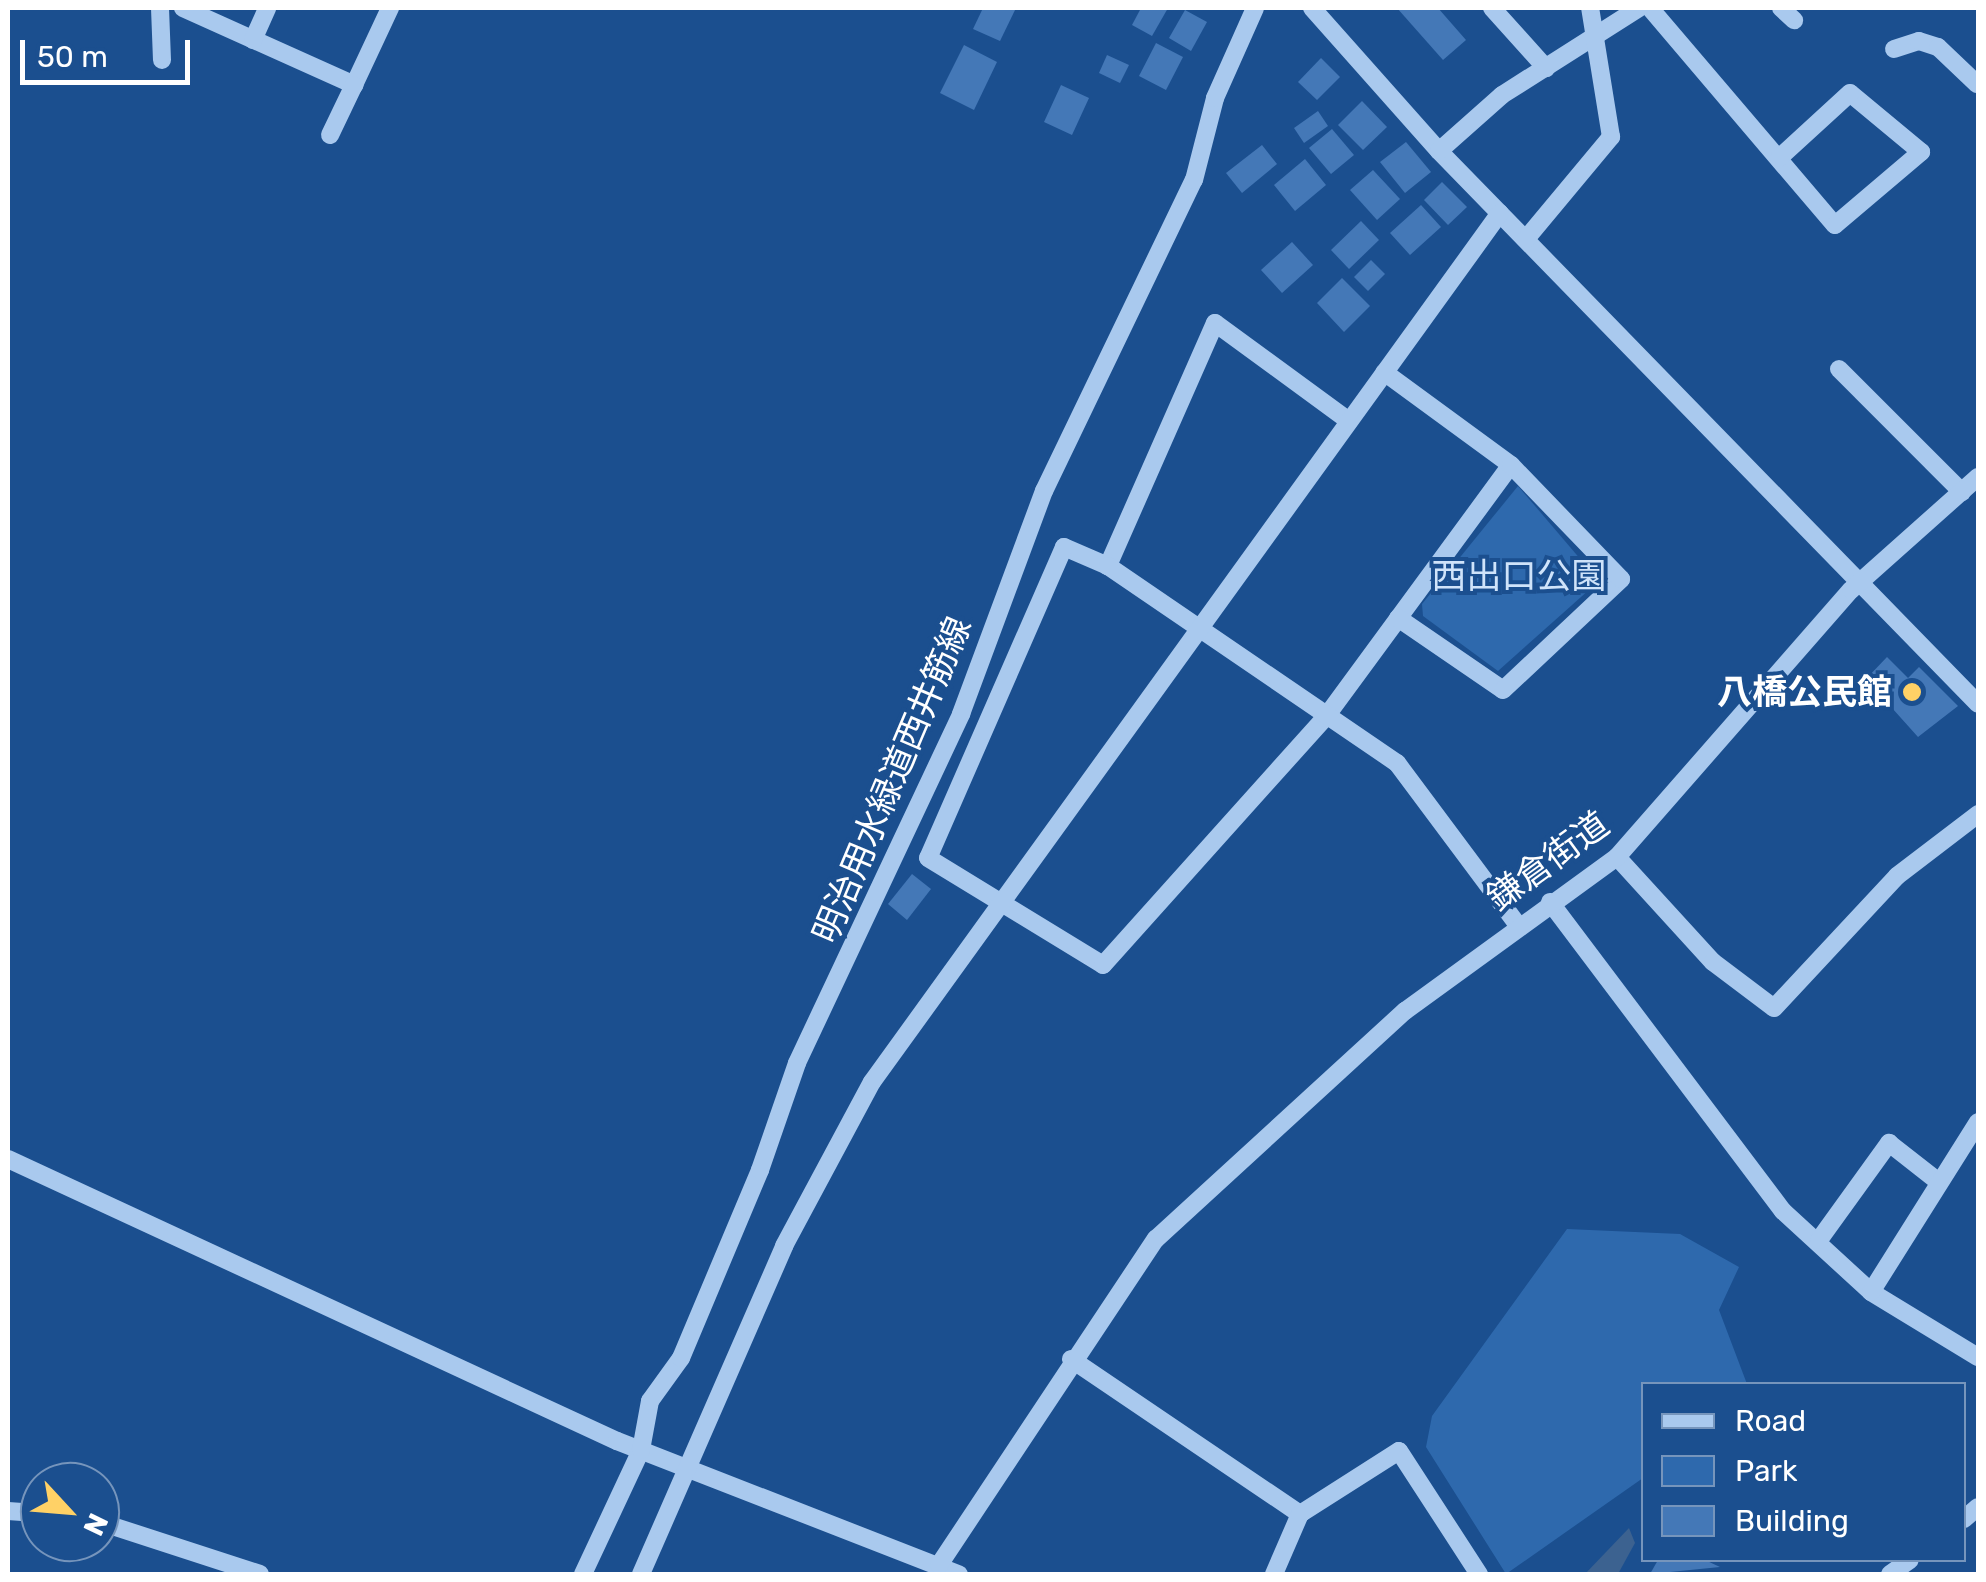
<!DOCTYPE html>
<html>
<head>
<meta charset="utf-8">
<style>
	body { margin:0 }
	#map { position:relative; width:1986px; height:1582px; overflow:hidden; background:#1b4f8f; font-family:Rubik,"Noto Sans JP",sans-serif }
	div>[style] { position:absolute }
	.green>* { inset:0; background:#2e69ad }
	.water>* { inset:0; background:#3c6290 }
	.building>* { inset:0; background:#4478b7 }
	.minor>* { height:18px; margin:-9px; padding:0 9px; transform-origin:9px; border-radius:9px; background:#a9c9ee }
	.dots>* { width:28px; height:28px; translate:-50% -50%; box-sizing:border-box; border:5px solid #1b4f8f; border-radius:50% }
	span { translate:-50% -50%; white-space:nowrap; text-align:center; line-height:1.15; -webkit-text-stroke:8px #1b4f8f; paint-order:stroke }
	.park-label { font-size:35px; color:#cfe3fa }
	.poi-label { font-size:35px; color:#fff; font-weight:700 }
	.right { translate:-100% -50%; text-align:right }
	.street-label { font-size:35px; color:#fff }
	.frame { position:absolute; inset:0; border:10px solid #fff; pointer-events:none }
	.legend { position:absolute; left:1641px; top:1382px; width:325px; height:180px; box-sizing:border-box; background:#1b4f8f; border:2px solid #7695bc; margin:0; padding:12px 18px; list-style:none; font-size:30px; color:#fff }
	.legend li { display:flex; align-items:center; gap:20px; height:50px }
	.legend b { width:50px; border:2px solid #7695bc }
	.north { position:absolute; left:20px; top:1462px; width:100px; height:100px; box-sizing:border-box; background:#1b4f8f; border:2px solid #7695bc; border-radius:50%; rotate:116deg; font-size:28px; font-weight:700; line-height:40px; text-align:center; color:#fff }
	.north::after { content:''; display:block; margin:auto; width:35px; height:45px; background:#ffd166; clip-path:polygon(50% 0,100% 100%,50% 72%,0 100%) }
	.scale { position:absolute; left:20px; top:40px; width:170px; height:45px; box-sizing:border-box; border:5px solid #fff; border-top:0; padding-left:12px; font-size:30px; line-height:35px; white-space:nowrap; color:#fff; -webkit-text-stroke:8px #1b4f8f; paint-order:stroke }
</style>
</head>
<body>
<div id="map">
	<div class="green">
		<i style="clip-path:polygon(1518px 486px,1599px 581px,1498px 671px,1423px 616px,1422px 604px)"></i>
		<i style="clip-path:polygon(1567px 1229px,1680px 1234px,1739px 1267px,1719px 1310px,1747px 1384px,1644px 1384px,1643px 1478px,1506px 1574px,1426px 1447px,1432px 1416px)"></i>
	</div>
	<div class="water">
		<i style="clip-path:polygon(1629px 1528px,1635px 1543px,1618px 1574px,1585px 1574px)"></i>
	</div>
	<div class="building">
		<i style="clip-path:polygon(983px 8px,1016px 8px,1000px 41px,973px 29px)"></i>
		<i style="clip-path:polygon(1141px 8px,1168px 8px,1152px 36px,1132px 25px)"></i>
		<i style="clip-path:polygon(1397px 8px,1438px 8px,1466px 40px,1443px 60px)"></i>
		<i style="clip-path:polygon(1185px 10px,1207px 22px,1191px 51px,1169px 38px)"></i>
		<i style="clip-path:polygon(1156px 43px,1183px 57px,1166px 90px,1139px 76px)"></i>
		<i style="clip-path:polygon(964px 45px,997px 62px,974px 110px,940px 93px)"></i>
		<i style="clip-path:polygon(1107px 55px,1129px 65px,1120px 83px,1099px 73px)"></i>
		<i style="clip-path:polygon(1321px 58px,1340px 77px,1317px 100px,1298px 82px)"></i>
		<i style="clip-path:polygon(1061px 85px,1089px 98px,1072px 135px,1044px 122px)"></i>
		<i style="clip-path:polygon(1362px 101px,1387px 127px,1363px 150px,1338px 125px)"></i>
		<i style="clip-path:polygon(1318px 111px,1328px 126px,1304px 143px,1294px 128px)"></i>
		<i style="clip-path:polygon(1332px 129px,1354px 155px,1331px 174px,1309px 148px)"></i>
		<i style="clip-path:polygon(1406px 142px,1431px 172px,1405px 193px,1380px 162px)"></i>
		<i style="clip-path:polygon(1262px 145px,1277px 164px,1242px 193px,1226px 173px)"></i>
		<i style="clip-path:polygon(1305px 159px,1326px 185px,1295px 211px,1274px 185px)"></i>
		<i style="clip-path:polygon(1373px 170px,1400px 199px,1377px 220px,1350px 190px)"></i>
		<i style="clip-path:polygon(1442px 182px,1467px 207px,1448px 225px,1424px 200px)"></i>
		<i style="clip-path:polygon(1421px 205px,1441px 227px,1410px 255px,1390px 233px)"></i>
		<i style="clip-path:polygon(1361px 221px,1379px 240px,1349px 269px,1331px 250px)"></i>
		<i style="clip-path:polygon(1292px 242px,1313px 265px,1282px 293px,1261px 270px)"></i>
		<i style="clip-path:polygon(1371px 260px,1385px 274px,1368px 291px,1354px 277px)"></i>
		<i style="clip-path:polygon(1342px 278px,1370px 306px,1344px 332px,1317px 303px)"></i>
		<i style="clip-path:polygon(1887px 657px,1908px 678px,1919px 667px,1958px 706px,1918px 737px,1866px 679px)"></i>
		<i style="clip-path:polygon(912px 874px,931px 889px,907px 920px,888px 904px)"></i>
		<i style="clip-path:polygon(1658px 1560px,1705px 1560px,1720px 1567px,1650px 1574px)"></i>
	</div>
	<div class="minor">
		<i style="left:160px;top:8px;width:52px;rotate:87.8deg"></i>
		<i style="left:183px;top:8px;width:188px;rotate:24.2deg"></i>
		<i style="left:354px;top:85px;width:85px;rotate:-64.9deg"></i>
		<i style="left:1312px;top:8px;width:191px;rotate:48.4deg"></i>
		<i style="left:1439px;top:151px;width:772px;rotate:45.73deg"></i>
		<i style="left:1492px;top:8px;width:81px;rotate:48deg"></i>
		<i style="left:1650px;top:8px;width:285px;rotate:49.6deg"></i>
		<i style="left:1835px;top:225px;width:113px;rotate:-40.3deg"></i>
		<i style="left:1921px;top:152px;width:92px;rotate:-140.3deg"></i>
		<i style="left:1850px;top:93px;width:96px;rotate:137.5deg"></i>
		<i style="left:1781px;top:8px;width:18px;rotate:43deg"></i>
		<i style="left:253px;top:40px;width:35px;rotate:-66deg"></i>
		<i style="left:1894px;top:49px;width:26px;rotate:-18deg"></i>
		<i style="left:1919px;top:41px;width:20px;rotate:18deg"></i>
		<i style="left:1938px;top:47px;width:54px;rotate:43.5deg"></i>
		<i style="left:330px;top:135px;width:55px;rotate:-64.4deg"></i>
		<i style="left:1439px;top:151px;width:84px;rotate:-41.6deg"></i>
		<i style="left:1502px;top:95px;width:162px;rotate:-32.4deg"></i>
		<i style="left:1526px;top:239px;width:133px;rotate:-50.2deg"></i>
		<i style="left:1611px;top:137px;width:131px;rotate:-99.2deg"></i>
		<i style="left:1839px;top:369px;width:174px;rotate:45deg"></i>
		<i style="left:1349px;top:421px;width:166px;rotate:-143.8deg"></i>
		<i style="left:1215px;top:323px;width:266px;rotate:113.8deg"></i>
		<i style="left:1108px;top:566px;width:48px;rotate:-156.6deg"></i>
		<i style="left:1064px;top:547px;width:339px;rotate:113.6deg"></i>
		<i style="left:928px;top:858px;width:205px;rotate:31.4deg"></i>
		<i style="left:1103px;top:965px;width:332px;rotate:-48.1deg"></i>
		<i style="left:1325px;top:718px;width:314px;rotate:-53.7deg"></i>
		<i style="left:1511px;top:465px;width:157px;rotate:-143.8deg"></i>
		<i style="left:1108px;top:566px;width:350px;rotate:34.3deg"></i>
		<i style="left:1397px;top:763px;width:201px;rotate:53.3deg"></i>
		<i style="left:1398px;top:618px;width:127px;rotate:34.4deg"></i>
		<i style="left:1503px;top:690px;width:162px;rotate:-43.2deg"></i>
		<i style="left:1621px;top:579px;width:158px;rotate:-134deg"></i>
		<i style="left:1617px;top:857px;width:142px;rotate:47.6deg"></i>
		<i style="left:1713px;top:962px;width:76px;rotate:37deg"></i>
		<i style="left:1774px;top:1008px;width:180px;rotate:-47deg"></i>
		<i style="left:1897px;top:876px;width:102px;rotate:-37.4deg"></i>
		<i style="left:1550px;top:902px;width:387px;rotate:53deg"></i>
		<i style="left:1783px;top:1211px;width:120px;rotate:42.6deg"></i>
		<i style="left:1871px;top:1292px;width:125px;rotate:31.3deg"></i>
		<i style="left:8px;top:1159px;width:671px;rotate:24.85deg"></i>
		<i style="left:617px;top:1441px;width:367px;rotate:21.3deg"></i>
		<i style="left:1819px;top:1240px;width:120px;rotate:-54.2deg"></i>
		<i style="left:1889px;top:1143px;width:63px;rotate:38deg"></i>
		<i style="left:1871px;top:1292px;width:201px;rotate:-57.8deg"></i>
		<i style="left:1071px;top:1359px;width:277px;rotate:34.1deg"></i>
		<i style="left:8px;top:1511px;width:32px;rotate:4deg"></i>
		<i style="left:1964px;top:1519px;width:18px;rotate:-41deg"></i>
		<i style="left:100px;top:1522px;width:168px;rotate:18deg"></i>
		<i style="left:939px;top:1565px;width:392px;rotate:-56.4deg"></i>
		<i style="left:1156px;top:1239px;width:338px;rotate:-42.5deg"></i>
		<i style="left:1405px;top:1011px;width:262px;rotate:-36deg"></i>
		<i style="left:1617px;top:857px;width:355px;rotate:-48.8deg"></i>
		<i style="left:1851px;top:590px;width:170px;rotate:-41.7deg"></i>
		<i style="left:583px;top:1574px;width:137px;rotate:-64.9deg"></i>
		<i style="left:641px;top:1450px;width:50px;rotate:-79.6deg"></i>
		<i style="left:650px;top:1401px;width:53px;rotate:-54.2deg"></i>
		<i style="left:681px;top:1358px;width:204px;rotate:-67.2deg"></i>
		<i style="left:760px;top:1170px;width:113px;rotate:-70.9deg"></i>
		<i style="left:797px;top:1063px;width:386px;rotate:-64.8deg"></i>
		<i style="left:961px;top:714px;width:238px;rotate:-69.6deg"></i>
		<i style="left:1044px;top:491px;width:345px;rotate:-64.3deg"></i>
		<i style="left:1194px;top:180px;width:85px;rotate:-75.6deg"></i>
		<i style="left:1215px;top:98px;width:98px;rotate:-66deg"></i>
		<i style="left:641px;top:1574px;width:358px;rotate:-66.4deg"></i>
		<i style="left:784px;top:1246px;width:186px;rotate:-61.8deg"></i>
		<i style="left:872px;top:1082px;width:1072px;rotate:-54.15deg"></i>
		<i style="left:1274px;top:1574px;width:65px;rotate:-66.6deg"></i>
		<i style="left:1300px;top:1514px;width:117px;rotate:-32.5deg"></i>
		<i style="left:1399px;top:1451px;width:147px;rotate:57deg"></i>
		<i style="left:1890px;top:1574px;width:24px;rotate:-35deg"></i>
	</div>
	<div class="dots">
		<i style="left:1912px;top:692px;background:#ffd166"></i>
	</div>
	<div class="park-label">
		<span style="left:1519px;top:576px">西出口公園</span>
	</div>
	<div class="poi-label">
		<span class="right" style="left:1892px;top:692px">八橋公民館</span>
	</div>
	<div class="street-label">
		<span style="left:892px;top:780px;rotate:-67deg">明治用水緑道西井筋線</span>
		<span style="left:1548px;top:861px;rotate:-36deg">鎌倉街道</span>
	</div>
	<div class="frame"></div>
	<ul class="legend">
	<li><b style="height:12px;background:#a9c9ee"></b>Road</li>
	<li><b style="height:28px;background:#2e69ad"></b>Park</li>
	<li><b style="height:28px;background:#4478b7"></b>Building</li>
	</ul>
	<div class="north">N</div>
	<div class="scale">50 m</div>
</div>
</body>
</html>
